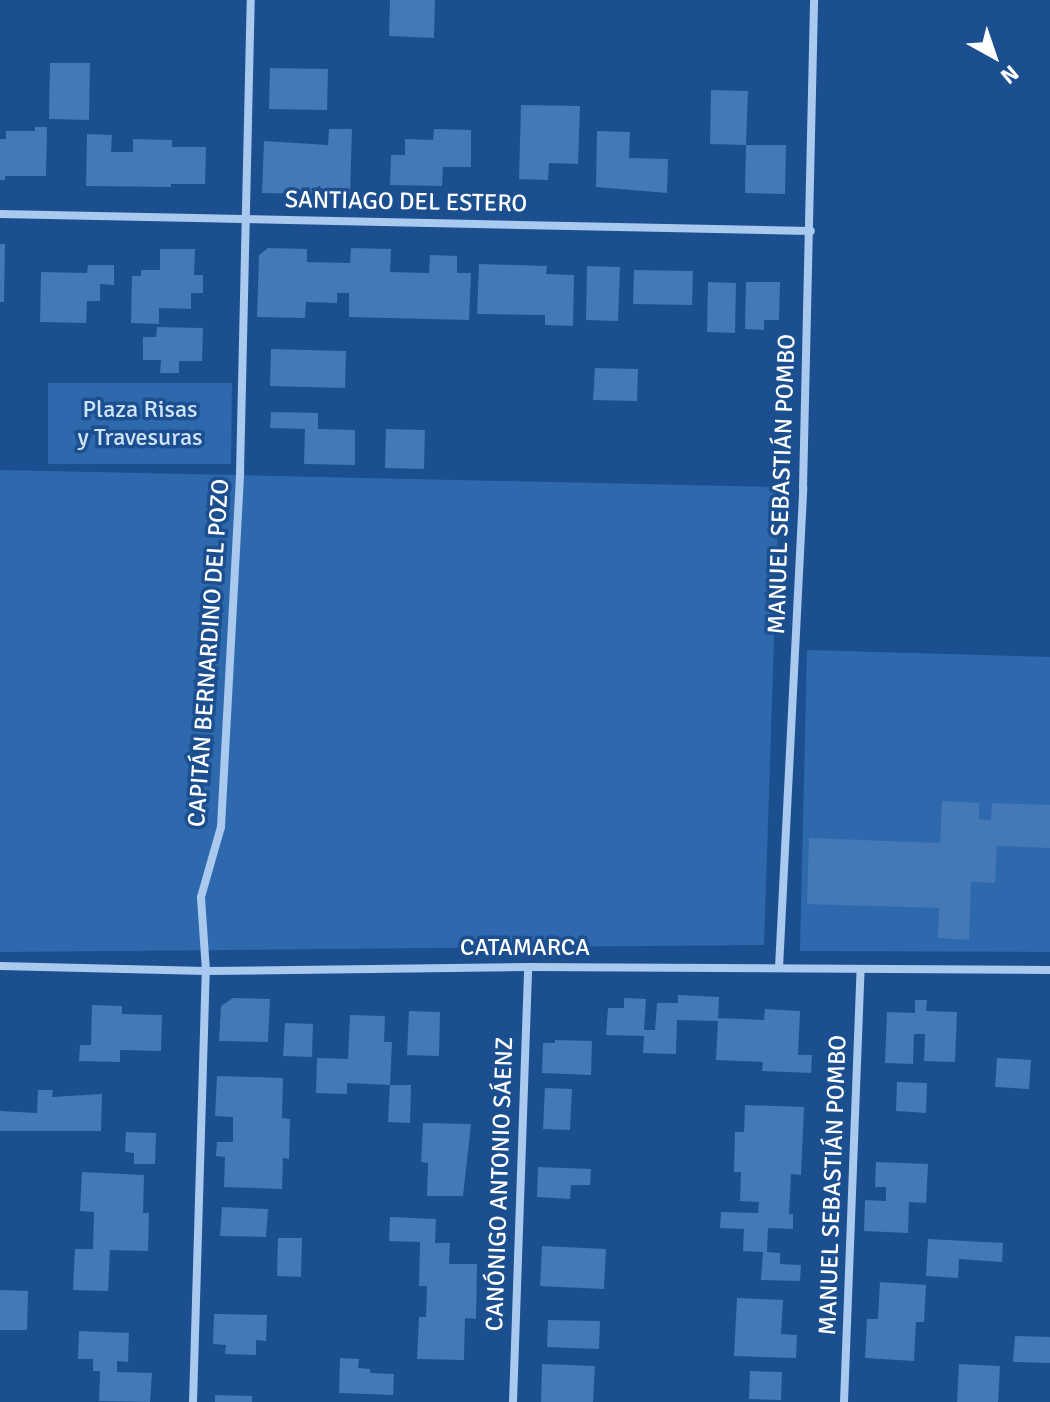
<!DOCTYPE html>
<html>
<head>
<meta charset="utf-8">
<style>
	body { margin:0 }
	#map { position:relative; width:1050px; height:1402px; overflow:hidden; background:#1b4f8f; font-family:Signika,sans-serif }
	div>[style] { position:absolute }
	.green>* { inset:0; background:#2e69ad }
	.building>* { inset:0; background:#4478b7 }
	.minor>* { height:8px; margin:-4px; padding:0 4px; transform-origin:4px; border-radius:4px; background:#a9c9ee }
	span { translate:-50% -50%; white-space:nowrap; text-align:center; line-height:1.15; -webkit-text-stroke:7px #1b4f8f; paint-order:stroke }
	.street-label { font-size:24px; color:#fff }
	.park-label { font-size:24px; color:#cfe3fa }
	.north { position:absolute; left:954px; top:16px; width:80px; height:80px; -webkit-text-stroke:6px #1b4f8f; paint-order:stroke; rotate:140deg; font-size:22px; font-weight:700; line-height:32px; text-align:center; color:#fff }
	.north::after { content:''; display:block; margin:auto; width:28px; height:36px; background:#fff; clip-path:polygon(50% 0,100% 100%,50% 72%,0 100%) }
</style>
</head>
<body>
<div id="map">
	<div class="green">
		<i style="clip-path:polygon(48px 383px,232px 383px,231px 464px,48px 464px)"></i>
		<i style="clip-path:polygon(0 470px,779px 487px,764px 945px,0 952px)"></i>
		<i style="clip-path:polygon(807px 650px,1050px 657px,1050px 952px,800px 951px)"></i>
	</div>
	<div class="building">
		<i style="clip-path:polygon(390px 0,435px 0,434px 38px,389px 36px)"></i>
		<i style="clip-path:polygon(50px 63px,90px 63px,89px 120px,49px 119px)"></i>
		<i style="clip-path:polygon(270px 68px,328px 69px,327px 110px,269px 109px)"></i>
		<i style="clip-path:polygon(711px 90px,748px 91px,746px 145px,786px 145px,785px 194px,745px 193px,746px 145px,710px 144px)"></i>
		<i style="clip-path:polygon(521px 105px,580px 106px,578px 164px,549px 163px,548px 180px,519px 179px)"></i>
		<i style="clip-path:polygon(35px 127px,47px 127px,46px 176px,5px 176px,5px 180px,0 180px,0 139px,6px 139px,6px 131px,35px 131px)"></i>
		<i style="clip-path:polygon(329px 129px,352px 129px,350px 195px,262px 193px,264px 141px,328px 145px)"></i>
		<i style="clip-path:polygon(434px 129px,471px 130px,471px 167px,443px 167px,442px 186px,390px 185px,391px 155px,405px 155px,405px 139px,433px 140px)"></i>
		<i style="clip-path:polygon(597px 131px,630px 132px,629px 158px,668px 159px,667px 193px,596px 187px)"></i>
		<i style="clip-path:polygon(87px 134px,112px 135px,111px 152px,133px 152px,133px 139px,172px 140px,172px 147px,206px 147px,205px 184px,171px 184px,171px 187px,86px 186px)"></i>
		<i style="clip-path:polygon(0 244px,5px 244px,4px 302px,0 302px)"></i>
		<i style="clip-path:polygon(268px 248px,307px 249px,307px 262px,350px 263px,351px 248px,391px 249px,390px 272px,429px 273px,430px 255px,457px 256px,457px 273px,471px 273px,469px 320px,349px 317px,349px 293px,337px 293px,337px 303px,306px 302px,305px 318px,257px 317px,259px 255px)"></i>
		<i style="clip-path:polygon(160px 249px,195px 249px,194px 275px,203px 275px,203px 293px,191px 293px,191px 309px,159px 308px,159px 324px,131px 323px,132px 276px,141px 276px,141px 270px,160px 270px)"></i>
		<i style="clip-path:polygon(479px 264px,547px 266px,546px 274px,574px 275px,573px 326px,545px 325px,545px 315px,477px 314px)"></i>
		<i style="clip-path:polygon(88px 265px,114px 265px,114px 285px,100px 284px,100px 301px,87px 301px,86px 323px,40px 322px,41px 272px,87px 273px)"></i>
		<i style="clip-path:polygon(587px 266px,620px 267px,618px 321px,586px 320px)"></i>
		<i style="clip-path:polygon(634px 270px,693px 271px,692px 305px,633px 304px)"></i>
		<i style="clip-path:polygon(708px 282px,736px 283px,735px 333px,707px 332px)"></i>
		<i style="clip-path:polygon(746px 282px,780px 282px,779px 320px,764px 320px,764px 330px,745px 329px)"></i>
		<i style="clip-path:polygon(157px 327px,203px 328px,202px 361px,179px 361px,179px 373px,160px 373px,161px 360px,143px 360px,143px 337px,156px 337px)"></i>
		<i style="clip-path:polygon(271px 349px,346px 351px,345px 388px,270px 386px)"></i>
		<i style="clip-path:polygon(595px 368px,638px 369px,637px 401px,593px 400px)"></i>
		<i style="clip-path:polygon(271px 412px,318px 413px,318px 429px,355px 430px,355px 465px,304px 464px,305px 429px,270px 428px)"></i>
		<i style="clip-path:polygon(386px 429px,425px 430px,424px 469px,385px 468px)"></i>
		<i style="clip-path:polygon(942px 801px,979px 803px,979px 819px,991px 820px,992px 803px,1050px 805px,1050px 848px,997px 846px,995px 883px,971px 882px,969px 940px,938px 938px,939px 908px,807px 904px,809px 838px,940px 843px)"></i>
		<i style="clip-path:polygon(678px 995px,719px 997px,718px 1018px,764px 1020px,765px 1009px,800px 1011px,798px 1055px,812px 1055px,811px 1073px,762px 1071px,763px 1062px,716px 1060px,718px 1021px,677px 1020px,676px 1054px,643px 1053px,644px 1036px,606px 1035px,608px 1008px,624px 1008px,624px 998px,646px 999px,644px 1030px,655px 1030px,657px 1003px,678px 1003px)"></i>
		<i style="clip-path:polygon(233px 998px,270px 999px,268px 1042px,219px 1041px,221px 1006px)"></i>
		<i style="clip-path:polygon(915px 1000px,927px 1000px,926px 1011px,957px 1012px,955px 1062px,924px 1061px,925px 1034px,914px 1034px,913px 1064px,885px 1063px,887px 1012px,915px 1013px)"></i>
		<i style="clip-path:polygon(92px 1005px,122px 1006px,122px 1014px,162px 1015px,161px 1051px,120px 1050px,120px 1062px,79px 1061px,80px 1045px,91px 1045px)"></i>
		<i style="clip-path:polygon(409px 1011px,440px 1012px,439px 1056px,407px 1055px)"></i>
		<i style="clip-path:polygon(350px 1015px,385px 1016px,384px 1042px,392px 1042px,390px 1085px,347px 1083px,347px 1094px,316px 1093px,317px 1058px,348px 1059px)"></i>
		<i style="clip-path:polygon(285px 1023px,313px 1024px,312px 1057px,283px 1056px)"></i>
		<i style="clip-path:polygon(555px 1040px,592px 1041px,591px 1075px,542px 1073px,543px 1043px,555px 1043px)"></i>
		<i style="clip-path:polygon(997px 1058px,1031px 1060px,1029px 1089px,995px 1087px)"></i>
		<i style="clip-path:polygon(217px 1076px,283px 1078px,282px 1118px,290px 1119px,289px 1159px,283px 1158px,282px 1189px,224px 1187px,225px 1157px,216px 1156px,217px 1142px,233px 1142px,233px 1117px,215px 1116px)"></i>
		<i style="clip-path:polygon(897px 1082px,927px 1083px,926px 1113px,896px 1111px)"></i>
		<i style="clip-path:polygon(390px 1085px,411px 1085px,410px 1123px,388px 1122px)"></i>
		<i style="clip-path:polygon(545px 1088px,572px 1089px,570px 1130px,543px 1129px)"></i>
		<i style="clip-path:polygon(38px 1090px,53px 1090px,52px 1097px,102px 1094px,101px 1131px,0 1131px,0 1111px,37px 1113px)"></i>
		<i style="clip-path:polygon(745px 1105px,804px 1107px,801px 1175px,791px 1174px,789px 1214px,793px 1214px,793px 1229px,768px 1228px,767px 1252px,780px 1253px,780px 1264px,801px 1265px,800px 1281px,761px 1280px,763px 1252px,743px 1251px,744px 1229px,720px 1228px,721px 1212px,758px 1213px,759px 1202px,740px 1201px,741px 1172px,734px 1172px,735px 1132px,744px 1132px)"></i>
		<i style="clip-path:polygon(423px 1123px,471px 1124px,463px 1196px,427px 1196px,428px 1163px,421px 1162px)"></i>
		<i style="clip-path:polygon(126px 1132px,156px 1133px,155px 1164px,134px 1164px,134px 1153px,125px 1152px)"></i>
		<i style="clip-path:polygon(876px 1162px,928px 1164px,926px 1203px,909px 1202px,908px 1233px,864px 1231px,865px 1200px,886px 1201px,886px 1187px,875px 1187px)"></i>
		<i style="clip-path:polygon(538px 1167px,591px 1169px,590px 1185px,571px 1185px,570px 1199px,537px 1197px)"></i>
		<i style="clip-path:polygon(82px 1172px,144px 1175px,143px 1213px,149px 1213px,148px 1251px,110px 1250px,108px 1291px,73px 1290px,75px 1249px,93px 1249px,94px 1212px,80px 1211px)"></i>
		<i style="clip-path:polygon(222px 1207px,268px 1209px,266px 1237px,220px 1236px)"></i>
		<i style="clip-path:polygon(390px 1217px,436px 1219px,435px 1243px,450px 1243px,449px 1264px,477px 1264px,476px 1319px,465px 1318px,464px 1360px,417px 1359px,419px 1317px,426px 1317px,427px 1286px,419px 1286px,420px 1242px,389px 1241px)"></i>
		<i style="clip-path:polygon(278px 1238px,302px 1238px,301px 1277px,277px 1276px)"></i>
		<i style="clip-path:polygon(928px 1239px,1003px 1243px,1002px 1262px,959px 1259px,958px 1278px,926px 1276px)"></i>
		<i style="clip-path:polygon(542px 1246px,606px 1249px,604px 1289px,540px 1286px)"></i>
		<i style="clip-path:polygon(880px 1282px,926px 1285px,924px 1322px,916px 1322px,914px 1361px,865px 1358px,867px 1319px,878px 1319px)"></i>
		<i style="clip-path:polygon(0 1290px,28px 1291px,27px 1330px,0 1330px)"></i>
		<i style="clip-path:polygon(737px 1298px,783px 1300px,781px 1334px,797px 1335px,796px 1358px,734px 1356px)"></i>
		<i style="clip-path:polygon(214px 1314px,267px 1315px,266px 1341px,256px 1340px,256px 1355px,225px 1354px,226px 1345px,213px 1344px)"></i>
		<i style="clip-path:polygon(548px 1320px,600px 1321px,599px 1349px,547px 1347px)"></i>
		<i style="clip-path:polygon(79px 1331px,129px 1333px,128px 1362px,117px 1361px,117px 1372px,152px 1373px,150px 1402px,99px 1401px,100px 1371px,93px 1371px,93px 1359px,78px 1359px)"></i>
		<i style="clip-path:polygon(1015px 1336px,1050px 1337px,1050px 1363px,1013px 1362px)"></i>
		<i style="clip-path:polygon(340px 1358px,359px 1359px,358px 1368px,370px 1369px,370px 1373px,394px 1374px,393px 1395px,339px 1393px)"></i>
		<i style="clip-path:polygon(542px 1364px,595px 1366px,593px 1402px,541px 1402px)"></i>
		<i style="clip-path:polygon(959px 1364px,1000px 1366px,998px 1402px,957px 1402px)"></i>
		<i style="clip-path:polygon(750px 1371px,782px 1372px,781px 1400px,749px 1399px)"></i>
		<i style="clip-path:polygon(215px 1395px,252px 1396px,252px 1402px,215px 1402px)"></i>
	</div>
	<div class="minor">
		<i style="left:0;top:214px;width:811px;rotate:1.2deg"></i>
		<i style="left:0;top:966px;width:206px;rotate:1.4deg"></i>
		<i style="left:206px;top:971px;width:322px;rotate:-0.7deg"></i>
		<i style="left:528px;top:967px;width:522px;rotate:0.33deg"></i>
		<i style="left:779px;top:968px;width:481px;rotate:-87.1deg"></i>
		<i style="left:803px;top:488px;width:488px;rotate:-88.7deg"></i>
		<i style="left:193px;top:1402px;width:431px;rotate:-88.3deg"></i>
		<i style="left:206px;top:971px;width:74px;rotate:-93.9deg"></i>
		<i style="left:201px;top:897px;width:73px;rotate:-74.1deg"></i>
		<i style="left:221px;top:827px;width:355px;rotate:-86.9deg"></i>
		<i style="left:240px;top:473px;width:473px;rotate:-88.7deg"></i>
		<i style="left:513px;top:1402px;width:435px;rotate:-88deg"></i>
		<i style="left:844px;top:1402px;width:433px;rotate:-87.8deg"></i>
	</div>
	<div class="street-label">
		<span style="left:406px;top:202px;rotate:1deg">SANTIAGO DEL ESTERO</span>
		<span style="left:782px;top:484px;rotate:-88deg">MANUEL SEBASTIÁN POMBO</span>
		<span style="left:209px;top:653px;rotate:-86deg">CAPITÁN BERNARDINO DEL POZO</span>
		<span style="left:525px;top:948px">CATAMARCA</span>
		<span style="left:500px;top:1184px;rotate:-88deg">CANÓNIGO ANTONIO SÁENZ</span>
		<span style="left:833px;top:1185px;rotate:-88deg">MANUEL SEBASTIÁN POMBO</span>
	</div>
	<div class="park-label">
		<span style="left:140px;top:424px">Plaza Risas<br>y Travesuras</span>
	</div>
	<div class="north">N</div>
</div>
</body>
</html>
